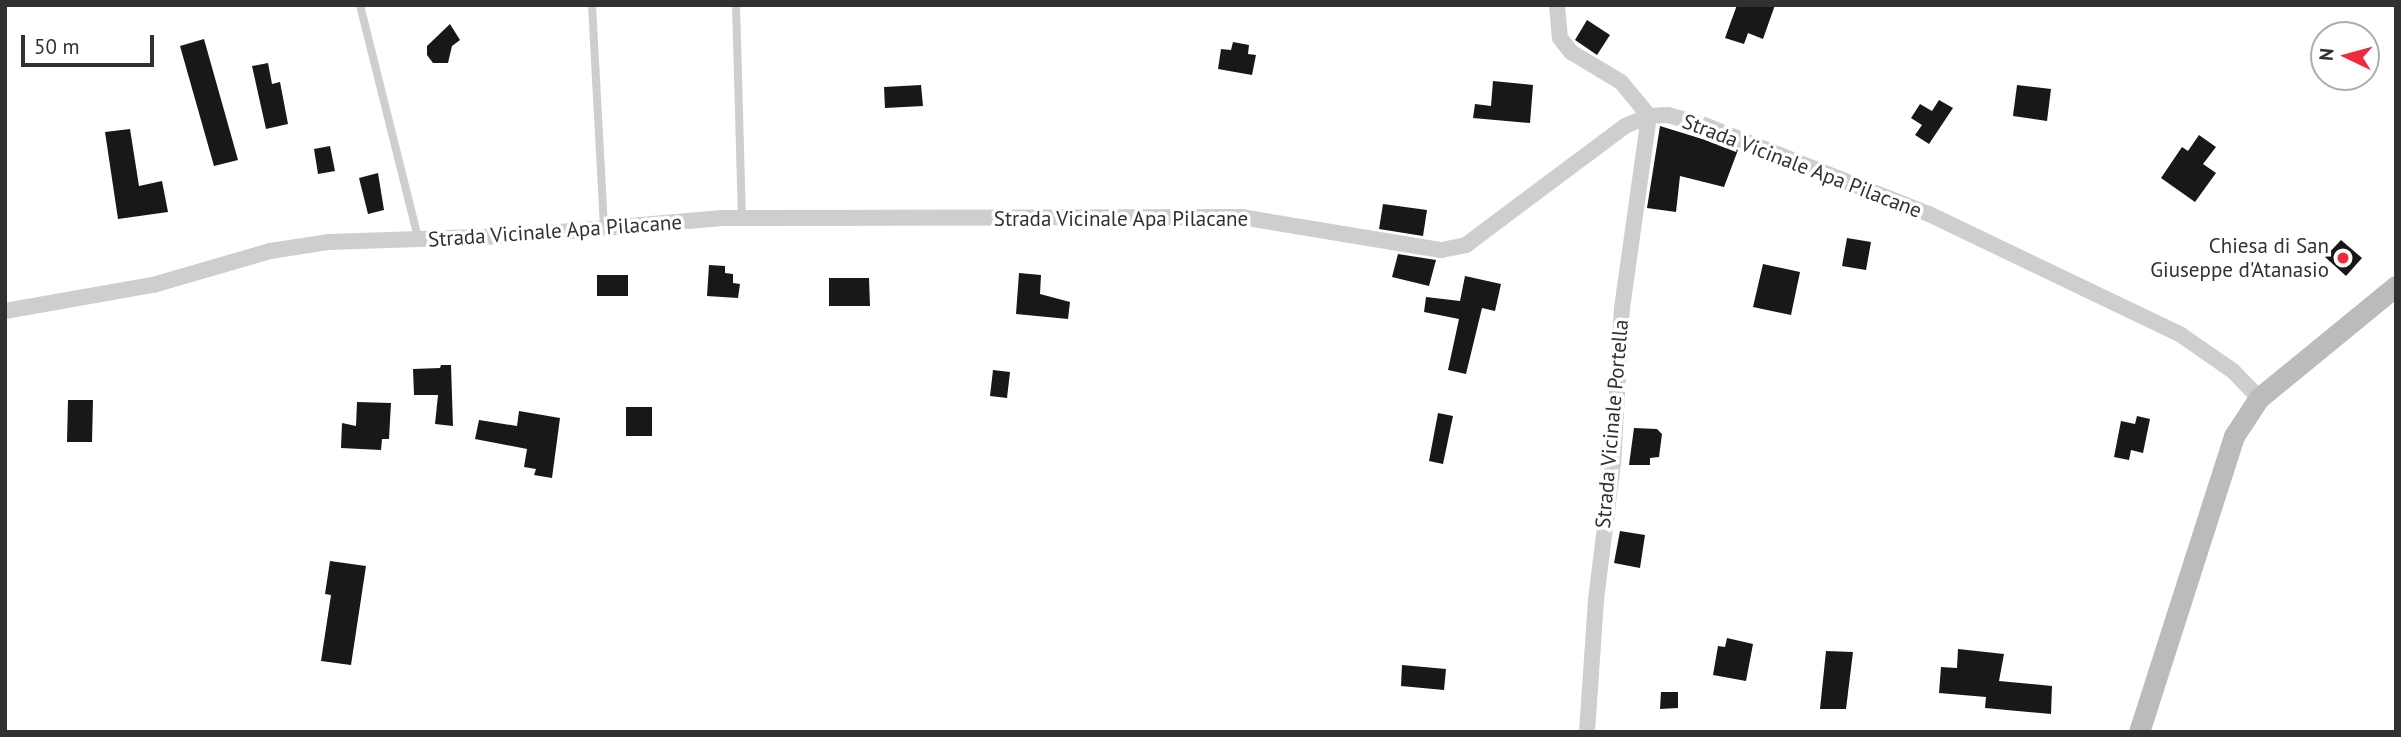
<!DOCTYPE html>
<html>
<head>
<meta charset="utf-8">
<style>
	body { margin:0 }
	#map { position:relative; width:2401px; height:737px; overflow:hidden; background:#fff; font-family:"PT Sans",sans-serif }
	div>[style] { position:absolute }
	.building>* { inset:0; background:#181818 }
	.service>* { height:8px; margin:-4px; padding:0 4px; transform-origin:4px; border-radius:4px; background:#cecece }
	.minor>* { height:16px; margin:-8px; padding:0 8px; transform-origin:8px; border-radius:8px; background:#cecece }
	.secondary>* { height:21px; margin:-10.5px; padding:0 10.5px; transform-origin:10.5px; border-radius:10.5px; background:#bbb }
	.dots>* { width:19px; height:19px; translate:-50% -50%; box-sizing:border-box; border:4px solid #fff; border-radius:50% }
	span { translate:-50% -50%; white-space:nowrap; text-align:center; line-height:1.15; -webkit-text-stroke:7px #fff; paint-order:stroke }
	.street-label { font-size:21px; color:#313131 }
	.poi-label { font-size:21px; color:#313131 }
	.right { translate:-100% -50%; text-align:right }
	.frame { position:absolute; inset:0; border:7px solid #313131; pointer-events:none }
	.north { position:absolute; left:2310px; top:21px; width:70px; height:70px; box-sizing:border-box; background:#fff; border:2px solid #adadad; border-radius:50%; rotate:275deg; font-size:19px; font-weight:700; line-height:28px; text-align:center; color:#313131 }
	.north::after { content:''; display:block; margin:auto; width:24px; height:32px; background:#f02a3b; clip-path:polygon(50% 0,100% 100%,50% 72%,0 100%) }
	.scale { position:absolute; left:21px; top:35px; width:133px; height:32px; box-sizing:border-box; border:4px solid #313131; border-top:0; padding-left:9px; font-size:21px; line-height:24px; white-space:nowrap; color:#313131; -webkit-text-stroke:5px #fff; paint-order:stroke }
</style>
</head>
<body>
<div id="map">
	<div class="building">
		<i style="clip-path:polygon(1737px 5px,1775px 5px,1763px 39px,1748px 33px,1744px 44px,1725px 38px)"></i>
		<i style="clip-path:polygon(1587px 20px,1610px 35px,1597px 55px,1575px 40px)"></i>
		<i style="clip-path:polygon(450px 24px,460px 40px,452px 46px,448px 63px,433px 63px,427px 55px,427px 46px)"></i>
		<i style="clip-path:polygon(204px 39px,238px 160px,214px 166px,180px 46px)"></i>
		<i style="clip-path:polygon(1233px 42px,1249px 45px,1248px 54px,1256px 55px,1252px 75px,1218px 69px,1221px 49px,1231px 50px)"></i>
		<i style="clip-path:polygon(268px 63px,272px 84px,280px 82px,288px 124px,266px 129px,252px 66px)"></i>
		<i style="clip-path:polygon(1493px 81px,1533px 85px,1530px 123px,1473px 118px,1475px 104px,1491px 106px)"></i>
		<i style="clip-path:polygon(921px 85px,923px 106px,885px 108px,884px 87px)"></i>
		<i style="clip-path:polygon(2017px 85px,2051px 89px,2047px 121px,2013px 116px)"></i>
		<i style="clip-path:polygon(1939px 100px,1953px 108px,1929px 144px,1915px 135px,1922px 125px,1911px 118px,1920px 104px,1932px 111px)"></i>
		<i style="clip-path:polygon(1660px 126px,1738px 150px,1724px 187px,1680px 176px,1676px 212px,1647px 208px)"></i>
		<i style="clip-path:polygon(130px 129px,139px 186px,162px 181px,168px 212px,118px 219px,105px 132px)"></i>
		<i style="clip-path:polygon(2199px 135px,2216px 147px,2203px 164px,2216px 173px,2195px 202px,2161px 178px,2182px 147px,2188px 151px)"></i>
		<i style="clip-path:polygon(330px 146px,335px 171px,318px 174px,314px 149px)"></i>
		<i style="clip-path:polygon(378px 173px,384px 210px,368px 214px,359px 178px)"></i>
		<i style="clip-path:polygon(1383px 204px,1427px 210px,1423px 236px,1379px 229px)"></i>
		<i style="clip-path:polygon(1847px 238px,1871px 242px,1866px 270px,1842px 266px)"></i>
		<i style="clip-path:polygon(2341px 240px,2362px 258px,2346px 276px,2325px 257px)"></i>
		<i style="clip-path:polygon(1398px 254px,1436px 260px,1429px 286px,1392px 277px)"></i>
		<i style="clip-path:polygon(1763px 264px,1800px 272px,1791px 315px,1753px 307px)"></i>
		<i style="clip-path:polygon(709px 265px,725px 266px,725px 273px,733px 274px,733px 283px,740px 284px,738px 298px,707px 296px)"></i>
		<i style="clip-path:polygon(1019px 273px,1041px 275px,1040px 294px,1070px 302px,1068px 319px,1016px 314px)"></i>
		<i style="clip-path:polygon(597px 275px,628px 275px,628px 296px,597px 296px)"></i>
		<i style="clip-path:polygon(1465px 276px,1501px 284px,1495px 311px,1482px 308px,1466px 374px,1448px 370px,1459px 319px,1424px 312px,1426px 297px,1460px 301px)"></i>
		<i style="clip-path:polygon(829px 278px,869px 278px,870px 306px,829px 306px)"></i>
		<i style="clip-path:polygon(441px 365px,451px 365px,453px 426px,435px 424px,438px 395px,414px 395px,413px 369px,440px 368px)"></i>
		<i style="clip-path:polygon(993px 370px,1010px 372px,1007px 398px,990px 396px)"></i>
		<i style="clip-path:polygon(68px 400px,93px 400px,92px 442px,67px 442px)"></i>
		<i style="clip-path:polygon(357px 402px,391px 403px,389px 439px,382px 439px,381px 450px,341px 448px,342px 423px,356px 426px)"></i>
		<i style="clip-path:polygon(626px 407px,652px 407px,652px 436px,626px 436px)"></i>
		<i style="clip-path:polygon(519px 411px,560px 418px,552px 478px,534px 475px,536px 469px,524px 467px,527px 449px,475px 439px,479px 420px,517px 426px)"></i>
		<i style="clip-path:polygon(1438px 413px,1453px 416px,1443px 464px,1429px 461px)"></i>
		<i style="clip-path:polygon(2137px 416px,2150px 419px,2143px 453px,2131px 450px,2129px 460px,2114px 457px,2121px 421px,2135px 424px)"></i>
		<i style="clip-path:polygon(1634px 428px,1657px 429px,1662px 434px,1659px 457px,1650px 458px,1650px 465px,1629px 465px)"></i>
		<i style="clip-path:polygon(1620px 531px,1645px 535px,1640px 568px,1614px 563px)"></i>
		<i style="clip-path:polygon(330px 561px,366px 566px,351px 665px,321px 661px,331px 595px,325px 594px)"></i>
		<i style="clip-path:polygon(1727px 638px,1753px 644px,1746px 681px,1713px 675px,1718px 646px,1725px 647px)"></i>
		<i style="clip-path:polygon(1958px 649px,2004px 654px,1999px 681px,2052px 686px,2051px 714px,1985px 708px,1986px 697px,1939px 693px,1941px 667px,1957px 668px)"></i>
		<i style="clip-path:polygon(1826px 651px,1853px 652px,1846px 709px,1820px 709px)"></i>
		<i style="clip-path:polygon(1402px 665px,1446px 669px,1444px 690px,1401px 686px)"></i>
		<i style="clip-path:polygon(1661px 692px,1678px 692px,1678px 708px,1660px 709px)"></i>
	</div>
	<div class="service">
		<i style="left:360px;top:5px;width:243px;rotate:76deg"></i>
		<i style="left:592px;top:5px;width:223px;rotate:86.9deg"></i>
		<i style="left:736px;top:5px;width:213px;rotate:88.4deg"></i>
	</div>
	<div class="minor">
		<i style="left:1557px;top:5px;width:33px;rotate:85deg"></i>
		<i style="left:1560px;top:38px;width:18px;rotate:52deg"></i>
		<i style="left:1571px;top:52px;width:58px;rotate:31deg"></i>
		<i style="left:1621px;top:82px;width:44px;rotate:50.5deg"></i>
		<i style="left:1649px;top:116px;width:194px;rotate:98deg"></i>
		<i style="left:1622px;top:308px;width:155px;rotate:93.3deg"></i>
		<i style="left:1613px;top:463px;width:138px;rotate:97.1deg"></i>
		<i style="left:1596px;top:600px;width:132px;rotate:93.9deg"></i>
		<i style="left:5px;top:311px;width:150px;rotate:-10deg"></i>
		<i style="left:153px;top:285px;width:122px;rotate:-16.2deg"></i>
		<i style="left:270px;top:251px;width:60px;rotate:-8.7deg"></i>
		<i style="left:329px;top:242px;width:184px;rotate:-1.9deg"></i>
		<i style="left:513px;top:236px;width:210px;rotate:-4.9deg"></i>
		<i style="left:722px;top:218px;width:519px;rotate:-0.11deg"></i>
		<i style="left:1241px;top:217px;width:203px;rotate:9.4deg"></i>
		<i style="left:1441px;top:250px;width:25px;rotate:-11deg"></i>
		<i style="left:1466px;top:245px;width:199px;rotate:-36.8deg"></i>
		<i style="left:1625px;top:126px;width:26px;rotate:-23deg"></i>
		<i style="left:1649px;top:116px;width:19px;rotate:-3deg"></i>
		<i style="left:1668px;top:115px;width:37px;rotate:16deg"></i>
		<i style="left:1704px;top:125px;width:242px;rotate:21.6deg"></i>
		<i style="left:1929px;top:214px;width:280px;rotate:25.6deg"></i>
		<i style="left:2181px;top:335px;width:63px;rotate:34.7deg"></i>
		<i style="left:2233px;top:371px;width:37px;rotate:46deg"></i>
	</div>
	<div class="secondary">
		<i style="left:2139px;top:732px;width:311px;rotate:-72.2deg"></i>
		<i style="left:2234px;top:436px;width:45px;rotate:-56.7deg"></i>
		<i style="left:2259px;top:398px;width:177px;rotate:-39.3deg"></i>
	</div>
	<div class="dots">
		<i style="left:2343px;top:258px;background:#f02a3b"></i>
	</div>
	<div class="street-label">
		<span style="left:1802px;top:166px;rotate:21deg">Strada Vicinale Apa Pilacane</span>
		<span style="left:1121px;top:219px">Strada Vicinale Apa Pilacane</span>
		<span style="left:555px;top:231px;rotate:-4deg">Strada Vicinale Apa Pilacane</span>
		<span style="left:1612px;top:424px;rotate:-85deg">Strada Vicinale Portella</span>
	</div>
	<div class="poi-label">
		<span class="right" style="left:2329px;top:258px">Chiesa di San<br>Giuseppe d'Atanasio</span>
	</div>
	<div class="frame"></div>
	<div class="north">N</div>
	<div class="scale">50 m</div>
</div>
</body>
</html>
